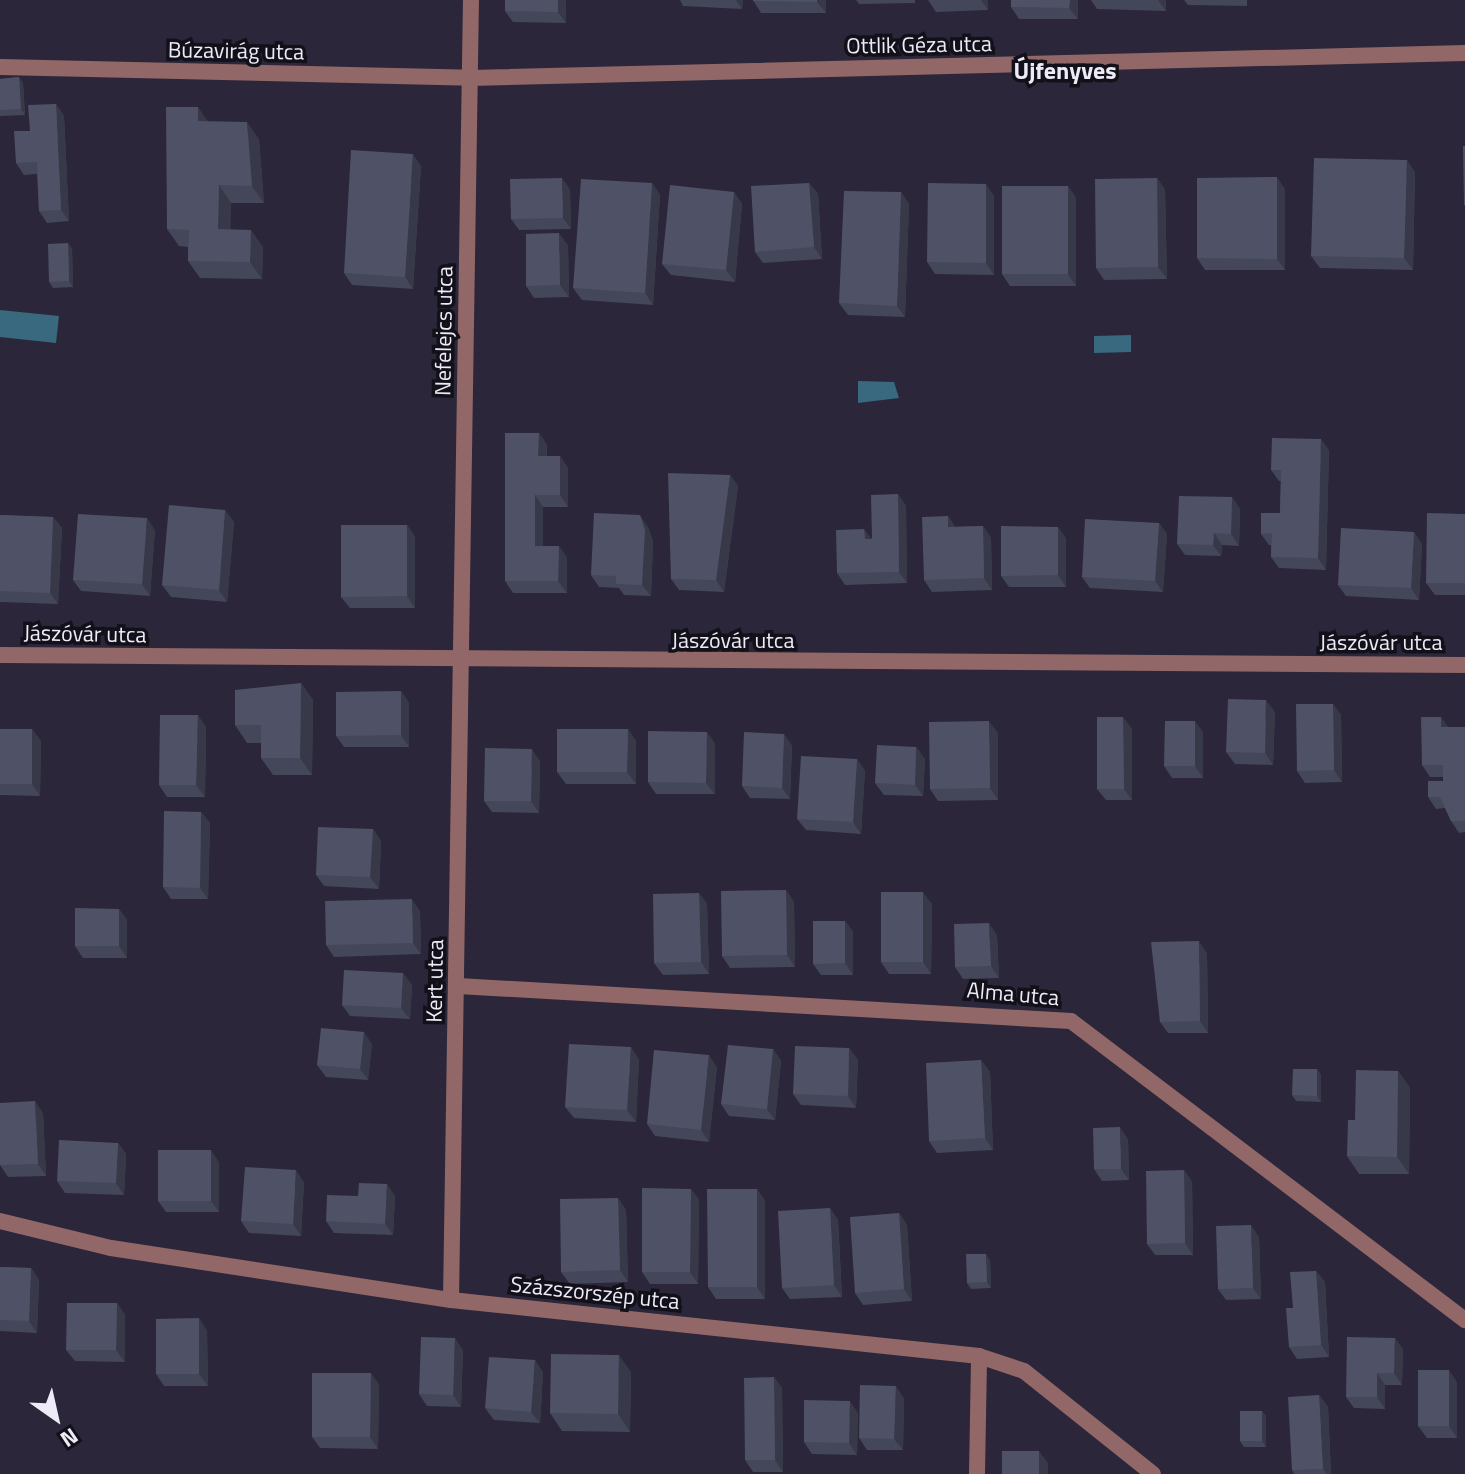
<!DOCTYPE html>
<html>
<head>
<meta charset="utf-8">
<style>
	body { margin:0 }
	#map { position:relative; width:1465px; height:1474px; overflow:hidden; background:#2b2639; font-family:"Titillium Web",sans-serif }
	div>[style] { position:absolute }
	.water>* { inset:0; background:#38697f }
	.street>* { height:16px; margin:-8px; padding:0 8px; transform-origin:8px; border-radius:8px; background:#926768 }
	.wall>* { inset:0; background:#444659 }
	.shaded-wall>* { inset:0; background:#373948 }
	.building>* { inset:0; background:#4f5167 }
	span { translate:-50% -50%; white-space:nowrap; text-align:center; line-height:1.15; -webkit-text-stroke:7px #121019; paint-order:stroke }
	.street-label { font-size:22px; color:#edebf8 }
	.neighbourhood-label { font-size:24px; color:#edebf8; font-weight:700 }
	.north { position:absolute; left:16px; top:1378px; width:80px; height:80px; -webkit-text-stroke:6px #121019; paint-order:stroke; rotate:146deg; font-size:22px; font-weight:700; line-height:32px; text-align:center; color:#edebf8 }
	.north::after { content:''; display:block; margin:auto; width:28px; height:36px; background:#edebf8; clip-path:polygon(50% 0,100% 100%,50% 72%,0 100%) }
</style>
</head>
<body>
<div id="map">
	<div class="water">
		<i style="clip-path:polygon(0 310px,59px 316px,56px 343px,0 337px)"></i>
		<i style="clip-path:polygon(1131px 335px,1131px 352px,1094px 353px,1094px 336px)"></i>
		<i style="clip-path:polygon(858px 381px,894px 382px,899px 398px,858px 403px)"></i>
	</div>
	<div class="street">
		<i style="left:0;top:67px;width:471px;rotate:1.3deg"></i>
		<i style="left:471px;top:78px;width:994px;rotate:-1.44deg"></i>
		<i style="left:0;top:655px;width:1465px;rotate:0.39deg"></i>
		<i style="left:458px;top:986px;width:614px;rotate:3.27deg"></i>
		<i style="left:1071px;top:1021px;width:495px;rotate:37.2deg"></i>
		<i style="left:0;top:1221px;width:114px;rotate:13.7deg"></i>
		<i style="left:111px;top:1248px;width:344px;rotate:8.7deg"></i>
		<i style="left:451px;top:1300px;width:531px;rotate:6.05deg"></i>
		<i style="left:979px;top:1356px;width:47px;rotate:18.4deg"></i>
		<i style="left:1024px;top:1371px;width:165px;rotate:38.6deg"></i>
		<i style="left:451px;top:1300px;width:1300px;rotate:-89.12deg"></i>
		<i style="left:977px;top:1474px;width:118px;rotate:-89deg"></i>
	</div>
	<div class="wall">
		<i style="clip-path:polygon(505px 0,566px 0,566px 23px,513px 22px,505px 11px)"></i>
		<i style="clip-path:polygon(680px 0,743px 0,742px 9px,683px 6px)"></i>
		<i style="clip-path:polygon(753px 0,826px 0,826px 13px,761px 13px)"></i>
		<i style="clip-path:polygon(856px 0,915px 0,915px 3px,859px 4px)"></i>
		<i style="clip-path:polygon(928px 0,988px 0,988px 10px,936px 12px)"></i>
		<i style="clip-path:polygon(1078px 0,1078px 19px,1019px 19px,1011px 7px)"></i>
		<i style="clip-path:polygon(1091px 0,1166px 0,1166px 11px,1097px 9px)"></i>
		<i style="clip-path:polygon(1184px 0,1247px 0,1247px 6px,1188px 5px)"></i>
		<i style="clip-path:polygon(19px 77px,23px 83px,25px 115px,0 116px,0 79px)"></i>
		<i style="clip-path:polygon(56px 104px,64px 116px,69px 221px,47px 223px,39px 211px,37px 174px,24px 175px,16px 163px,30px 131px)"></i>
		<i style="clip-path:polygon(208px 122px,259px 139px,264px 203px,231px 203px,230px 229px,263px 247px,262px 279px,200px 278px,188px 261px,188px 247px,179px 246px,167px 229px)"></i>
		<i style="clip-path:polygon(421px 166px,413px 289px,352px 285px,344px 273px)"></i>
		<i style="clip-path:polygon(1415px 172px,1413px 270px,1320px 268px,1311px 256px)"></i>
		<i style="clip-path:polygon(1157px 178px,1165px 190px,1167px 279px,1104px 280px,1096px 268px)"></i>
		<i style="clip-path:polygon(652px 183px,660px 195px,653px 305px,582px 300px,573px 288px)"></i>
		<i style="clip-path:polygon(809px 183px,818px 194px,822px 259px,763px 263px,755px 252px)"></i>
		<i style="clip-path:polygon(1068px 186px,1076px 198px,1076px 286px,1010px 286px,1002px 274px)"></i>
		<i style="clip-path:polygon(570px 189px,571px 229px,519px 230px,511px 219px)"></i>
		<i style="clip-path:polygon(1285px 189px,1285px 270px,1205px 270px,1197px 258px)"></i>
		<i style="clip-path:polygon(734px 192px,742px 204px,735px 282px,671px 275px,662px 264px)"></i>
		<i style="clip-path:polygon(901px 192px,909px 204px,905px 317px,848px 315px,839px 303px)"></i>
		<i style="clip-path:polygon(994px 196px,994px 275px,935px 274px,927px 262px)"></i>
		<i style="clip-path:polygon(68px 243px,72px 249px,73px 287px,53px 288px,49px 282px)"></i>
		<i style="clip-path:polygon(568px 245px,569px 297px,534px 298px,526px 286px)"></i>
		<i style="clip-path:polygon(539px 433px,547px 445px,547px 456px,560px 456px,568px 468px,568px 507px,543px 507px,543px 546px,567px 557px,567px 593px,513px 593px,505px 581px)"></i>
		<i style="clip-path:polygon(1329px 450px,1326px 570px,1279px 568px,1271px 557px,1271px 545px,1269px 545px,1261px 534px,1280px 513px,1281px 481px,1279px 481px,1271px 470px)"></i>
		<i style="clip-path:polygon(730px 475px,738px 486px,724px 592px,679px 590px,671px 579px)"></i>
		<i style="clip-path:polygon(898px 494px,906px 506px,907px 583px,845px 585px,837px 573px,864px 529px,871px 539px)"></i>
		<i style="clip-path:polygon(1232px 497px,1240px 509px,1239px 546px,1222px 545px,1221px 556px,1185px 555px,1177px 544px)"></i>
		<i style="clip-path:polygon(225px 510px,234px 522px,227px 602px,171px 597px,162px 585px)"></i>
		<i style="clip-path:polygon(1465px 514px,1465px 595px,1435px 595px,1426px 583px)"></i>
		<i style="clip-path:polygon(0 515px,53px 517px,62px 528px,58px 604px,0 602px)"></i>
		<i style="clip-path:polygon(948px 516px,955px 527px,983px 526px,991px 538px,992px 590px,932px 592px,924px 580px)"></i>
		<i style="clip-path:polygon(1159px 523px,1167px 534px,1163px 592px,1090px 588px,1082px 577px)"></i>
		<i style="clip-path:polygon(407px 525px,415px 537px,415px 608px,350px 608px,341px 597px)"></i>
		<i style="clip-path:polygon(648px 527px,653px 541px,651px 596px,624px 595px,619px 588px,599px 587px,591px 575px)"></i>
		<i style="clip-path:polygon(155px 530px,150px 596px,81px 591px,73px 580px)"></i>
		<i style="clip-path:polygon(1414px 532px,1422px 544px,1419px 600px,1346px 596px,1338px 585px)"></i>
		<i style="clip-path:polygon(1066px 538px,1066px 587px,1009px 587px,1001px 576px)"></i>
		<i style="clip-path:polygon(301px 683px,313px 700px,312px 775px,273px 775px,261px 758px,261px 743px,247px 743px,235px 725px)"></i>
		<i style="clip-path:polygon(401px 691px,409px 703px,409px 747px,344px 747px,336px 736px)"></i>
		<i style="clip-path:polygon(1333px 704px,1341px 715px,1342px 782px,1305px 783px,1297px 771px)"></i>
		<i style="clip-path:polygon(1275px 712px,1273px 765px,1235px 764px,1226px 752px)"></i>
		<i style="clip-path:polygon(1123px 717px,1132px 729px,1132px 800px,1106px 800px,1097px 789px)"></i>
		<i style="clip-path:polygon(206px 727px,205px 797px,167px 797px,159px 785px)"></i>
		<i style="clip-path:polygon(1448px 727px,1465px 727px,1465px 832px,1459px 833px,1451px 821px,1445px 808px,1436px 809px,1428px 797px,1443px 781px,1443px 777px,1430px 777px,1422px 765px)"></i>
		<i style="clip-path:polygon(0 729px,32px 729px,41px 741px,40px 796px,0 795px)"></i>
		<i style="clip-path:polygon(628px 729px,636px 741px,636px 784px,566px 784px,557px 772px)"></i>
		<i style="clip-path:polygon(1203px 732px,1203px 778px,1172px 778px,1164px 766px)"></i>
		<i style="clip-path:polygon(998px 733px,998px 800px,938px 801px,930px 789px)"></i>
		<i style="clip-path:polygon(784px 734px,792px 746px,790px 799px,750px 798px,742px 786px)"></i>
		<i style="clip-path:polygon(715px 743px,715px 794px,656px 794px,648px 782px)"></i>
		<i style="clip-path:polygon(916px 747px,925px 759px,923px 796px,884px 795px,875px 783px)"></i>
		<i style="clip-path:polygon(857px 759px,865px 771px,861px 834px,806px 830px,797px 819px)"></i>
		<i style="clip-path:polygon(540px 761px,539px 813px,492px 812px,484px 801px)"></i>
		<i style="clip-path:polygon(201px 812px,210px 823px,208px 899px,171px 899px,163px 887px)"></i>
		<i style="clip-path:polygon(373px 829px,381px 841px,379px 889px,324px 886px,316px 875px)"></i>
		<i style="clip-path:polygon(786px 890px,794px 902px,795px 967px,730px 968px,722px 956px)"></i>
		<i style="clip-path:polygon(699px 893px,707px 904px,709px 974px,663px 975px,654px 963px)"></i>
		<i style="clip-path:polygon(932px 904px,931px 974px,889px 974px,881px 962px)"></i>
		<i style="clip-path:polygon(119px 909px,127px 920px,127px 958px,83px 958px,75px 946px)"></i>
		<i style="clip-path:polygon(420px 911px,421px 954px,334px 957px,326px 945px)"></i>
		<i style="clip-path:polygon(845px 921px,853px 932px,853px 975px,821px 975px,813px 964px)"></i>
		<i style="clip-path:polygon(997px 935px,999px 978px,963px 979px,955px 967px)"></i>
		<i style="clip-path:polygon(1207px 953px,1208px 1033px,1168px 1033px,1160px 1022px)"></i>
		<i style="clip-path:polygon(403px 973px,412px 985px,410px 1019px,350px 1016px,342px 1005px)"></i>
		<i style="clip-path:polygon(372px 1044px,368px 1080px,326px 1077px,317px 1065px)"></i>
		<i style="clip-path:polygon(849px 1048px,858px 1060px,856px 1108px,801px 1105px,793px 1094px)"></i>
		<i style="clip-path:polygon(773px 1049px,781px 1061px,775px 1120px,729px 1116px,721px 1104px)"></i>
		<i style="clip-path:polygon(639px 1059px,636px 1122px,574px 1118px,565px 1107px)"></i>
		<i style="clip-path:polygon(981px 1060px,990px 1072px,993px 1150px,937px 1153px,929px 1141px)"></i>
		<i style="clip-path:polygon(717px 1067px,709px 1142px,655px 1136px,647px 1124px)"></i>
		<i style="clip-path:polygon(1317px 1069px,1321px 1075px,1321px 1102px,1296px 1101px,1292px 1095px)"></i>
		<i style="clip-path:polygon(1398px 1071px,1410px 1088px,1409px 1174px,1359px 1174px,1347px 1156px,1355px 1120px)"></i>
		<i style="clip-path:polygon(43px 1113px,46px 1176px,8px 1177px,0 1165px)"></i>
		<i style="clip-path:polygon(1128px 1139px,1129px 1180px,1102px 1181px,1094px 1169px)"></i>
		<i style="clip-path:polygon(118px 1143px,126px 1154px,124px 1195px,65px 1193px,57px 1181px)"></i>
		<i style="clip-path:polygon(219px 1162px,219px 1212px,166px 1212px,158px 1201px)"></i>
		<i style="clip-path:polygon(1184px 1170px,1192px 1182px,1193px 1255px,1155px 1255px,1147px 1244px)"></i>
		<i style="clip-path:polygon(304px 1182px,301px 1236px,249px 1233px,241px 1221px)"></i>
		<i style="clip-path:polygon(691px 1189px,699px 1200px,698px 1284px,650px 1284px,642px 1272px)"></i>
		<i style="clip-path:polygon(358px 1196px,395px 1196px,393px 1235px,334px 1233px,326px 1221px)"></i>
		<i style="clip-path:polygon(618px 1198px,626px 1210px,628px 1282px,570px 1284px,561px 1272px)"></i>
		<i style="clip-path:polygon(765px 1200px,765px 1299px,716px 1299px,708px 1287px)"></i>
		<i style="clip-path:polygon(830px 1208px,838px 1220px,842px 1297px,790px 1299px,782px 1288px)"></i>
		<i style="clip-path:polygon(899px 1213px,907px 1225px,912px 1301px,863px 1305px,855px 1293px)"></i>
		<i style="clip-path:polygon(1259px 1237px,1261px 1299px,1226px 1300px,1218px 1289px)"></i>
		<i style="clip-path:polygon(990px 1260px,991px 1288px,971px 1289px,967px 1283px)"></i>
		<i style="clip-path:polygon(0 1267px,31px 1268px,39px 1280px,37px 1333px,0 1331px)"></i>
		<i style="clip-path:polygon(1316px 1271px,1325px 1282px,1329px 1357px,1297px 1359px,1289px 1347px,1293px 1308px)"></i>
		<i style="clip-path:polygon(117px 1303px,125px 1315px,125px 1362px,75px 1361px,66px 1350px)"></i>
		<i style="clip-path:polygon(207px 1330px,208px 1386px,164px 1386px,156px 1374px)"></i>
		<i style="clip-path:polygon(1403px 1349px,1402px 1385px,1385px 1385px,1385px 1409px,1354px 1408px,1346px 1397px)"></i>
		<i style="clip-path:polygon(463px 1350px,461px 1407px,427px 1406px,419px 1394px)"></i>
		<i style="clip-path:polygon(543px 1372px,540px 1423px,494px 1420px,485px 1408px)"></i>
		<i style="clip-path:polygon(631px 1372px,630px 1432px,562px 1431px,550px 1413px)"></i>
		<i style="clip-path:polygon(774px 1377px,782px 1388px,783px 1472px,753px 1472px,745px 1460px)"></i>
		<i style="clip-path:polygon(1457px 1382px,1457px 1438px,1427px 1438px,1418px 1426px)"></i>
		<i style="clip-path:polygon(379px 1384px,378px 1449px,320px 1448px,312px 1437px)"></i>
		<i style="clip-path:polygon(1319px 1395px,1328px 1407px,1331px 1474px,1294px 1474px,1292px 1470px)"></i>
		<i style="clip-path:polygon(904px 1398px,903px 1450px,867px 1450px,859px 1438px)"></i>
		<i style="clip-path:polygon(1262px 1411px,1266px 1416px,1266px 1447px,1244px 1447px,1240px 1441px)"></i>
		<i style="clip-path:polygon(858px 1413px,857px 1455px,812px 1454px,804px 1442px)"></i>
	</div>
	<div class="shaded-wall">
		<i style="clip-path:polygon(558px 0,566px 0,566px 23px,558px 12px)"></i>
		<i style="clip-path:polygon(736px 0,743px 0,742px 9px)"></i>
		<i style="clip-path:polygon(817px 0,826px 0,826px 13px,817px 2px)"></i>
		<i style="clip-path:polygon(981px 0,988px 0,988px 10px)"></i>
		<i style="clip-path:polygon(1070px 0,1078px 0,1078px 19px,1069px 8px)"></i>
		<i style="clip-path:polygon(1158px 0,1166px 0,1166px 11px)"></i>
		<i style="clip-path:polygon(19px 77px,23px 83px,25px 115px,21px 109px)"></i>
		<i style="clip-path:polygon(56px 104px,64px 116px,69px 221px,61px 210px)"></i>
		<i style="clip-path:polygon(198px 107px,210px 124px,198px 121px)"></i>
		<i style="clip-path:polygon(247px 122px,259px 139px,264px 203px,252px 186px)"></i>
		<i style="clip-path:polygon(413px 154px,421px 166px,413px 289px,405px 277px)"></i>
		<i style="clip-path:polygon(1407px 160px,1415px 172px,1413px 270px,1404px 258px)"></i>
		<i style="clip-path:polygon(1277px 177px,1285px 189px,1285px 270px,1277px 259px)"></i>
		<i style="clip-path:polygon(562px 178px,570px 189px,571px 229px,563px 218px)"></i>
		<i style="clip-path:polygon(1157px 178px,1165px 190px,1167px 279px,1158px 267px)"></i>
		<i style="clip-path:polygon(652px 183px,660px 195px,653px 305px,645px 293px)"></i>
		<i style="clip-path:polygon(809px 183px,818px 194px,822px 259px,814px 247px)"></i>
		<i style="clip-path:polygon(986px 184px,994px 196px,994px 275px,986px 263px)"></i>
		<i style="clip-path:polygon(219px 185px,231px 203px,230px 247px,218px 229px)"></i>
		<i style="clip-path:polygon(1068px 186px,1076px 198px,1076px 286px,1068px 274px)"></i>
		<i style="clip-path:polygon(734px 192px,742px 204px,735px 282px,726px 270px)"></i>
		<i style="clip-path:polygon(901px 192px,909px 204px,905px 317px,897px 306px)"></i>
		<i style="clip-path:polygon(251px 230px,263px 247px,262px 279px,250px 262px)"></i>
		<i style="clip-path:polygon(559px 233px,568px 245px,569px 297px,560px 285px)"></i>
		<i style="clip-path:polygon(68px 243px,72px 249px,73px 287px,69px 281px)"></i>
		<i style="clip-path:polygon(539px 433px,547px 445px,546px 468px,538px 456px)"></i>
		<i style="clip-path:polygon(1321px 439px,1329px 450px,1326px 570px,1318px 558px)"></i>
		<i style="clip-path:polygon(560px 456px,568px 468px,568px 507px,560px 495px)"></i>
		<i style="clip-path:polygon(730px 475px,738px 486px,724px 592px,716px 580px)"></i>
		<i style="clip-path:polygon(898px 494px,906px 506px,907px 583px,899px 572px)"></i>
		<i style="clip-path:polygon(535px 495px,543px 507px,543px 557px,535px 546px)"></i>
		<i style="clip-path:polygon(1232px 497px,1240px 509px,1239px 546px,1231px 534px)"></i>
		<i style="clip-path:polygon(225px 510px,234px 522px,227px 602px,219px 590px)"></i>
		<i style="clip-path:polygon(640px 515px,648px 527px,653px 541px,651px 596px,642px 585px)"></i>
		<i style="clip-path:polygon(948px 516px,956px 528px,948px 527px)"></i>
		<i style="clip-path:polygon(53px 517px,62px 528px,58px 604px,50px 593px)"></i>
		<i style="clip-path:polygon(147px 518px,155px 530px,150px 596px,142px 584px)"></i>
		<i style="clip-path:polygon(1159px 523px,1167px 534px,1163px 592px,1155px 581px)"></i>
		<i style="clip-path:polygon(407px 525px,415px 537px,415px 608px,407px 596px)"></i>
		<i style="clip-path:polygon(983px 526px,991px 538px,992px 590px,984px 578px)"></i>
		<i style="clip-path:polygon(1058px 527px,1066px 538px,1066px 587px,1058px 575px)"></i>
		<i style="clip-path:polygon(864px 529px,873px 541px,865px 539px)"></i>
		<i style="clip-path:polygon(1414px 532px,1422px 544px,1419px 600px,1411px 588px)"></i>
		<i style="clip-path:polygon(1214px 533px,1222px 545px,1221px 556px,1213px 545px)"></i>
		<i style="clip-path:polygon(559px 546px,567px 557px,567px 593px,558px 581px)"></i>
		<i style="clip-path:polygon(301px 683px,313px 700px,312px 775px,300px 758px)"></i>
		<i style="clip-path:polygon(401px 691px,409px 703px,409px 747px,401px 735px)"></i>
		<i style="clip-path:polygon(1266px 700px,1275px 712px,1273px 765px,1265px 753px)"></i>
		<i style="clip-path:polygon(1333px 704px,1341px 715px,1342px 782px,1334px 770px)"></i>
		<i style="clip-path:polygon(198px 715px,206px 727px,205px 797px,196px 785px)"></i>
		<i style="clip-path:polygon(1123px 717px,1132px 729px,1132px 800px,1124px 789px)"></i>
		<i style="clip-path:polygon(1441px 717px,1449px 728px,1441px 727px)"></i>
		<i style="clip-path:polygon(989px 721px,998px 733px,998px 800px,990px 788px)"></i>
		<i style="clip-path:polygon(1195px 721px,1203px 732px,1203px 778px,1195px 766px)"></i>
		<i style="clip-path:polygon(32px 729px,41px 741px,40px 796px,32px 784px)"></i>
		<i style="clip-path:polygon(628px 729px,636px 741px,636px 784px,627px 772px)"></i>
		<i style="clip-path:polygon(707px 732px,715px 743px,715px 794px,706px 783px)"></i>
		<i style="clip-path:polygon(784px 734px,792px 746px,790px 799px,782px 788px)"></i>
		<i style="clip-path:polygon(916px 747px,925px 759px,923px 796px,915px 785px)"></i>
		<i style="clip-path:polygon(532px 749px,540px 761px,539px 813px,531px 801px)"></i>
		<i style="clip-path:polygon(857px 759px,865px 771px,861px 834px,853px 822px)"></i>
		<i style="clip-path:polygon(201px 812px,210px 823px,208px 899px,200px 888px)"></i>
		<i style="clip-path:polygon(373px 829px,381px 841px,379px 889px,370px 877px)"></i>
		<i style="clip-path:polygon(786px 890px,794px 902px,795px 967px,787px 955px)"></i>
		<i style="clip-path:polygon(923px 892px,932px 904px,931px 974px,923px 962px)"></i>
		<i style="clip-path:polygon(699px 893px,707px 904px,709px 974px,701px 962px)"></i>
		<i style="clip-path:polygon(412px 899px,420px 911px,421px 954px,413px 943px)"></i>
		<i style="clip-path:polygon(119px 909px,127px 920px,127px 958px,119px 946px)"></i>
		<i style="clip-path:polygon(845px 921px,853px 932px,853px 975px,845px 963px)"></i>
		<i style="clip-path:polygon(989px 923px,997px 935px,999px 978px,991px 966px)"></i>
		<i style="clip-path:polygon(1199px 941px,1207px 953px,1208px 1033px,1200px 1021px)"></i>
		<i style="clip-path:polygon(403px 973px,412px 985px,410px 1019px,401px 1008px)"></i>
		<i style="clip-path:polygon(364px 1032px,372px 1044px,368px 1080px,360px 1069px)"></i>
		<i style="clip-path:polygon(631px 1047px,639px 1059px,636px 1122px,627px 1110px)"></i>
		<i style="clip-path:polygon(849px 1048px,858px 1060px,856px 1108px,848px 1096px)"></i>
		<i style="clip-path:polygon(773px 1049px,781px 1061px,775px 1120px,767px 1109px)"></i>
		<i style="clip-path:polygon(709px 1055px,717px 1067px,709px 1142px,701px 1130px)"></i>
		<i style="clip-path:polygon(981px 1060px,990px 1072px,993px 1150px,985px 1138px)"></i>
		<i style="clip-path:polygon(1317px 1069px,1321px 1075px,1321px 1102px,1317px 1096px)"></i>
		<i style="clip-path:polygon(1398px 1071px,1410px 1088px,1409px 1174px,1397px 1157px)"></i>
		<i style="clip-path:polygon(35px 1101px,43px 1113px,46px 1176px,38px 1164px)"></i>
		<i style="clip-path:polygon(1120px 1127px,1128px 1139px,1129px 1180px,1121px 1169px)"></i>
		<i style="clip-path:polygon(118px 1143px,126px 1154px,124px 1195px,116px 1183px)"></i>
		<i style="clip-path:polygon(211px 1150px,219px 1162px,219px 1212px,211px 1201px)"></i>
		<i style="clip-path:polygon(296px 1170px,304px 1182px,301px 1236px,293px 1224px)"></i>
		<i style="clip-path:polygon(1184px 1170px,1192px 1182px,1193px 1255px,1185px 1243px)"></i>
		<i style="clip-path:polygon(387px 1184px,395px 1196px,393px 1235px,385px 1224px)"></i>
		<i style="clip-path:polygon(691px 1189px,699px 1200px,698px 1284px,690px 1272px)"></i>
		<i style="clip-path:polygon(757px 1189px,765px 1200px,765px 1299px,757px 1287px)"></i>
		<i style="clip-path:polygon(618px 1198px,626px 1210px,628px 1282px,620px 1270px)"></i>
		<i style="clip-path:polygon(830px 1208px,838px 1220px,842px 1297px,834px 1285px)"></i>
		<i style="clip-path:polygon(899px 1213px,907px 1225px,912px 1301px,904px 1289px)"></i>
		<i style="clip-path:polygon(1251px 1225px,1259px 1237px,1261px 1299px,1253px 1288px)"></i>
		<i style="clip-path:polygon(986px 1254px,990px 1260px,991px 1288px,987px 1282px)"></i>
		<i style="clip-path:polygon(31px 1268px,39px 1280px,37px 1333px,29px 1321px)"></i>
		<i style="clip-path:polygon(1316px 1271px,1325px 1282px,1329px 1357px,1321px 1345px)"></i>
		<i style="clip-path:polygon(117px 1303px,125px 1315px,125px 1362px,116px 1350px)"></i>
		<i style="clip-path:polygon(199px 1318px,207px 1330px,208px 1386px,199px 1374px)"></i>
		<i style="clip-path:polygon(455px 1338px,463px 1350px,461px 1407px,453px 1395px)"></i>
		<i style="clip-path:polygon(1395px 1338px,1403px 1349px,1402px 1385px,1394px 1373px)"></i>
		<i style="clip-path:polygon(619px 1355px,631px 1372px,630px 1432px,618px 1414px)"></i>
		<i style="clip-path:polygon(535px 1360px,543px 1372px,540px 1423px,531px 1412px)"></i>
		<i style="clip-path:polygon(1449px 1370px,1457px 1382px,1457px 1438px,1449px 1426px)"></i>
		<i style="clip-path:polygon(371px 1373px,379px 1384px,378px 1449px,370px 1437px)"></i>
		<i style="clip-path:polygon(1377px 1373px,1385px 1385px,1385px 1409px,1377px 1397px)"></i>
		<i style="clip-path:polygon(774px 1377px,782px 1388px,783px 1472px,775px 1460px)"></i>
		<i style="clip-path:polygon(896px 1386px,904px 1398px,903px 1450px,894px 1439px)"></i>
		<i style="clip-path:polygon(1319px 1395px,1328px 1407px,1331px 1474px,1327px 1474px,1323px 1469px)"></i>
		<i style="clip-path:polygon(850px 1401px,858px 1413px,857px 1455px,849px 1443px)"></i>
		<i style="clip-path:polygon(1262px 1411px,1266px 1416px,1266px 1447px,1262px 1441px)"></i>
		<i style="clip-path:polygon(1039px 1451px,1048px 1463px,1048px 1474px,1039px 1474px)"></i>
	</div>
	<div class="building">
		<i style="clip-path:polygon(505px 0,558px 0,558px 12px,505px 11px)"></i>
		<i style="clip-path:polygon(753px 0,817px 0,817px 2px,753px 1px)"></i>
		<i style="clip-path:polygon(1011px 0,1070px 0,1069px 8px,1011px 7px)"></i>
		<i style="clip-path:polygon(19px 77px,21px 109px,0 110px,0 79px)"></i>
		<i style="clip-path:polygon(56px 104px,61px 210px,39px 211px,37px 162px,16px 163px,14px 131px,30px 131px,28px 105px)"></i>
		<i style="clip-path:polygon(166px 107px,198px 107px,198px 121px,247px 122px,252px 186px,219px 185px,218px 229px,251px 230px,250px 262px,188px 261px,189px 230px,167px 229px)"></i>
		<i style="clip-path:polygon(1463px 146px,1465px 146px,1465px 205px,1464px 205px)"></i>
		<i style="clip-path:polygon(351px 150px,413px 154px,405px 277px,344px 273px)"></i>
		<i style="clip-path:polygon(1314px 158px,1407px 160px,1404px 258px,1311px 256px)"></i>
		<i style="clip-path:polygon(1277px 177px,1277px 259px,1197px 258px,1197px 178px)"></i>
		<i style="clip-path:polygon(562px 178px,563px 218px,511px 219px,510px 179px)"></i>
		<i style="clip-path:polygon(1157px 178px,1158px 267px,1096px 268px,1095px 179px)"></i>
		<i style="clip-path:polygon(581px 179px,652px 183px,645px 293px,573px 288px)"></i>
		<i style="clip-path:polygon(809px 183px,814px 247px,755px 252px,751px 186px)"></i>
		<i style="clip-path:polygon(928px 183px,986px 184px,986px 263px,927px 262px)"></i>
		<i style="clip-path:polygon(670px 185px,734px 192px,726px 270px,662px 264px)"></i>
		<i style="clip-path:polygon(1002px 186px,1068px 186px,1068px 274px,1002px 274px)"></i>
		<i style="clip-path:polygon(844px 191px,901px 192px,897px 306px,839px 303px)"></i>
		<i style="clip-path:polygon(559px 233px,560px 285px,526px 286px,526px 234px)"></i>
		<i style="clip-path:polygon(68px 243px,69px 281px,49px 282px,48px 244px)"></i>
		<i style="clip-path:polygon(505px 433px,539px 433px,538px 456px,560px 456px,560px 495px,535px 495px,535px 546px,559px 546px,558px 581px,505px 581px)"></i>
		<i style="clip-path:polygon(1272px 438px,1321px 439px,1318px 558px,1271px 557px,1272px 533px,1261px 534px,1261px 513px,1280px 513px,1281px 470px,1271px 470px)"></i>
		<i style="clip-path:polygon(668px 473px,730px 475px,716px 580px,671px 579px)"></i>
		<i style="clip-path:polygon(898px 494px,899px 572px,837px 573px,836px 530px,864px 529px,865px 539px,872px 539px,871px 495px)"></i>
		<i style="clip-path:polygon(1179px 496px,1232px 497px,1231px 534px,1214px 533px,1213px 545px,1177px 544px)"></i>
		<i style="clip-path:polygon(169px 505px,225px 510px,219px 590px,162px 585px)"></i>
		<i style="clip-path:polygon(594px 513px,640px 515px,645px 530px,642px 585px,616px 584px,616px 576px,591px 575px)"></i>
		<i style="clip-path:polygon(1427px 513px,1465px 514px,1465px 583px,1426px 583px)"></i>
		<i style="clip-path:polygon(78px 514px,147px 518px,142px 584px,73px 580px)"></i>
		<i style="clip-path:polygon(0 515px,53px 517px,50px 593px,0 591px)"></i>
		<i style="clip-path:polygon(948px 516px,948px 527px,983px 526px,984px 578px,924px 580px,922px 517px)"></i>
		<i style="clip-path:polygon(1085px 519px,1159px 523px,1155px 581px,1082px 577px)"></i>
		<i style="clip-path:polygon(341px 525px,407px 525px,407px 596px,341px 597px)"></i>
		<i style="clip-path:polygon(1001px 526px,1058px 527px,1058px 575px,1001px 576px)"></i>
		<i style="clip-path:polygon(1341px 528px,1414px 532px,1411px 588px,1338px 585px)"></i>
		<i style="clip-path:polygon(301px 683px,300px 758px,261px 758px,261px 725px,235px 725px,235px 690px)"></i>
		<i style="clip-path:polygon(401px 691px,401px 735px,336px 736px,336px 692px)"></i>
		<i style="clip-path:polygon(1228px 699px,1266px 700px,1265px 753px,1226px 752px)"></i>
		<i style="clip-path:polygon(1296px 704px,1333px 704px,1334px 770px,1297px 771px)"></i>
		<i style="clip-path:polygon(160px 715px,198px 715px,196px 785px,159px 785px)"></i>
		<i style="clip-path:polygon(1097px 717px,1123px 717px,1124px 789px,1097px 789px)"></i>
		<i style="clip-path:polygon(1421px 717px,1441px 717px,1441px 727px,1465px 727px,1465px 821px,1451px 821px,1440px 797px,1428px 797px,1428px 781px,1443px 781px,1443px 765px,1422px 765px)"></i>
		<i style="clip-path:polygon(989px 721px,990px 788px,930px 789px,929px 722px)"></i>
		<i style="clip-path:polygon(1165px 721px,1195px 721px,1195px 766px,1164px 766px)"></i>
		<i style="clip-path:polygon(0 729px,32px 729px,32px 784px,0 784px)"></i>
		<i style="clip-path:polygon(557px 729px,628px 729px,627px 772px,557px 772px)"></i>
		<i style="clip-path:polygon(648px 731px,707px 732px,706px 783px,648px 782px)"></i>
		<i style="clip-path:polygon(744px 732px,784px 734px,782px 788px,742px 786px)"></i>
		<i style="clip-path:polygon(877px 745px,916px 747px,915px 785px,875px 783px)"></i>
		<i style="clip-path:polygon(485px 748px,532px 749px,531px 801px,484px 801px)"></i>
		<i style="clip-path:polygon(801px 756px,857px 759px,853px 822px,797px 819px)"></i>
		<i style="clip-path:polygon(164px 811px,201px 812px,200px 888px,163px 887px)"></i>
		<i style="clip-path:polygon(318px 827px,373px 829px,370px 877px,316px 875px)"></i>
		<i style="clip-path:polygon(786px 890px,787px 955px,722px 956px,721px 891px)"></i>
		<i style="clip-path:polygon(881px 892px,923px 892px,923px 962px,881px 962px)"></i>
		<i style="clip-path:polygon(699px 893px,701px 962px,654px 963px,653px 894px)"></i>
		<i style="clip-path:polygon(412px 899px,413px 943px,326px 945px,325px 901px)"></i>
		<i style="clip-path:polygon(75px 908px,119px 909px,119px 946px,75px 946px)"></i>
		<i style="clip-path:polygon(813px 921px,845px 921px,845px 963px,813px 964px)"></i>
		<i style="clip-path:polygon(989px 923px,991px 966px,955px 967px,954px 924px)"></i>
		<i style="clip-path:polygon(1199px 941px,1200px 1021px,1160px 1022px,1151px 942px)"></i>
		<i style="clip-path:polygon(344px 970px,403px 973px,401px 1008px,342px 1005px)"></i>
		<i style="clip-path:polygon(321px 1028px,364px 1032px,360px 1069px,317px 1065px)"></i>
		<i style="clip-path:polygon(569px 1044px,631px 1047px,627px 1110px,565px 1107px)"></i>
		<i style="clip-path:polygon(728px 1045px,773px 1049px,767px 1109px,721px 1104px)"></i>
		<i style="clip-path:polygon(795px 1046px,849px 1048px,848px 1096px,793px 1094px)"></i>
		<i style="clip-path:polygon(654px 1050px,709px 1055px,701px 1130px,647px 1124px)"></i>
		<i style="clip-path:polygon(981px 1060px,985px 1138px,929px 1141px,926px 1063px)"></i>
		<i style="clip-path:polygon(1293px 1069px,1317px 1069px,1317px 1096px,1292px 1095px)"></i>
		<i style="clip-path:polygon(1356px 1070px,1398px 1071px,1397px 1157px,1347px 1156px,1348px 1120px,1355px 1120px)"></i>
		<i style="clip-path:polygon(35px 1101px,38px 1164px,0 1165px,0 1103px)"></i>
		<i style="clip-path:polygon(1120px 1127px,1121px 1169px,1094px 1169px,1093px 1128px)"></i>
		<i style="clip-path:polygon(59px 1140px,118px 1143px,116px 1183px,57px 1181px)"></i>
		<i style="clip-path:polygon(158px 1150px,211px 1150px,211px 1201px,158px 1201px)"></i>
		<i style="clip-path:polygon(245px 1167px,296px 1170px,293px 1224px,241px 1221px)"></i>
		<i style="clip-path:polygon(1184px 1170px,1185px 1243px,1147px 1244px,1146px 1171px)"></i>
		<i style="clip-path:polygon(359px 1183px,387px 1184px,385px 1224px,326px 1221px,327px 1195px,358px 1196px)"></i>
		<i style="clip-path:polygon(642px 1188px,691px 1189px,690px 1272px,642px 1272px)"></i>
		<i style="clip-path:polygon(707px 1189px,757px 1189px,757px 1287px,708px 1287px)"></i>
		<i style="clip-path:polygon(618px 1198px,620px 1270px,561px 1272px,560px 1199px)"></i>
		<i style="clip-path:polygon(830px 1208px,834px 1285px,782px 1288px,778px 1211px)"></i>
		<i style="clip-path:polygon(899px 1213px,904px 1289px,855px 1293px,850px 1217px)"></i>
		<i style="clip-path:polygon(1251px 1225px,1253px 1288px,1218px 1289px,1216px 1226px)"></i>
		<i style="clip-path:polygon(966px 1254px,986px 1254px,987px 1282px,967px 1283px)"></i>
		<i style="clip-path:polygon(0 1267px,31px 1268px,29px 1321px,0 1320px)"></i>
		<i style="clip-path:polygon(1316px 1271px,1321px 1345px,1289px 1347px,1286px 1308px,1293px 1308px,1290px 1272px)"></i>
		<i style="clip-path:polygon(67px 1303px,117px 1303px,116px 1350px,66px 1350px)"></i>
		<i style="clip-path:polygon(199px 1318px,199px 1374px,156px 1374px,156px 1319px)"></i>
		<i style="clip-path:polygon(421px 1337px,455px 1338px,453px 1395px,419px 1394px)"></i>
		<i style="clip-path:polygon(1347px 1337px,1395px 1338px,1394px 1373px,1377px 1373px,1377px 1397px,1346px 1397px)"></i>
		<i style="clip-path:polygon(551px 1354px,619px 1355px,618px 1414px,550px 1413px)"></i>
		<i style="clip-path:polygon(489px 1357px,535px 1360px,531px 1412px,485px 1408px)"></i>
		<i style="clip-path:polygon(1418px 1370px,1449px 1370px,1449px 1426px,1418px 1426px)"></i>
		<i style="clip-path:polygon(312px 1373px,371px 1373px,370px 1437px,312px 1437px)"></i>
		<i style="clip-path:polygon(774px 1377px,775px 1460px,745px 1460px,744px 1378px)"></i>
		<i style="clip-path:polygon(860px 1385px,896px 1386px,894px 1439px,859px 1438px)"></i>
		<i style="clip-path:polygon(1319px 1395px,1323px 1469px,1292px 1470px,1288px 1397px)"></i>
		<i style="clip-path:polygon(804px 1400px,850px 1401px,849px 1443px,804px 1442px)"></i>
		<i style="clip-path:polygon(1240px 1411px,1262px 1411px,1262px 1441px,1240px 1441px)"></i>
		<i style="clip-path:polygon(1002px 1451px,1039px 1451px,1039px 1474px,1002px 1474px)"></i>
	</div>
	<div class="street-label">
		<span style="left:919px;top:45px;rotate:-1deg">Ottlik Géza utca</span>
		<span style="left:236px;top:51px;rotate:1deg">Búzavirág utca</span>
		<span style="left:444px;top:331px;rotate:-89deg">Nefelejcs utca</span>
		<span style="left:85px;top:634px;rotate:1deg">Jászóvár utca</span>
		<span style="left:733px;top:641px">Jászóvár utca</span>
		<span style="left:1381px;top:643px">Jászóvár utca</span>
		<span style="left:435px;top:981px;rotate:-89deg">Kert utca</span>
		<span style="left:1013px;top:994px;rotate:5deg">Alma utca</span>
		<span style="left:595px;top:1293px;rotate:6deg">Százszorszép utca</span>
	</div>
	<div class="neighbourhood-label">
		<span style="left:1065px;top:71px">Újfenyves</span>
	</div>
	<div class="north">N</div>
</div>
</body>
</html>
